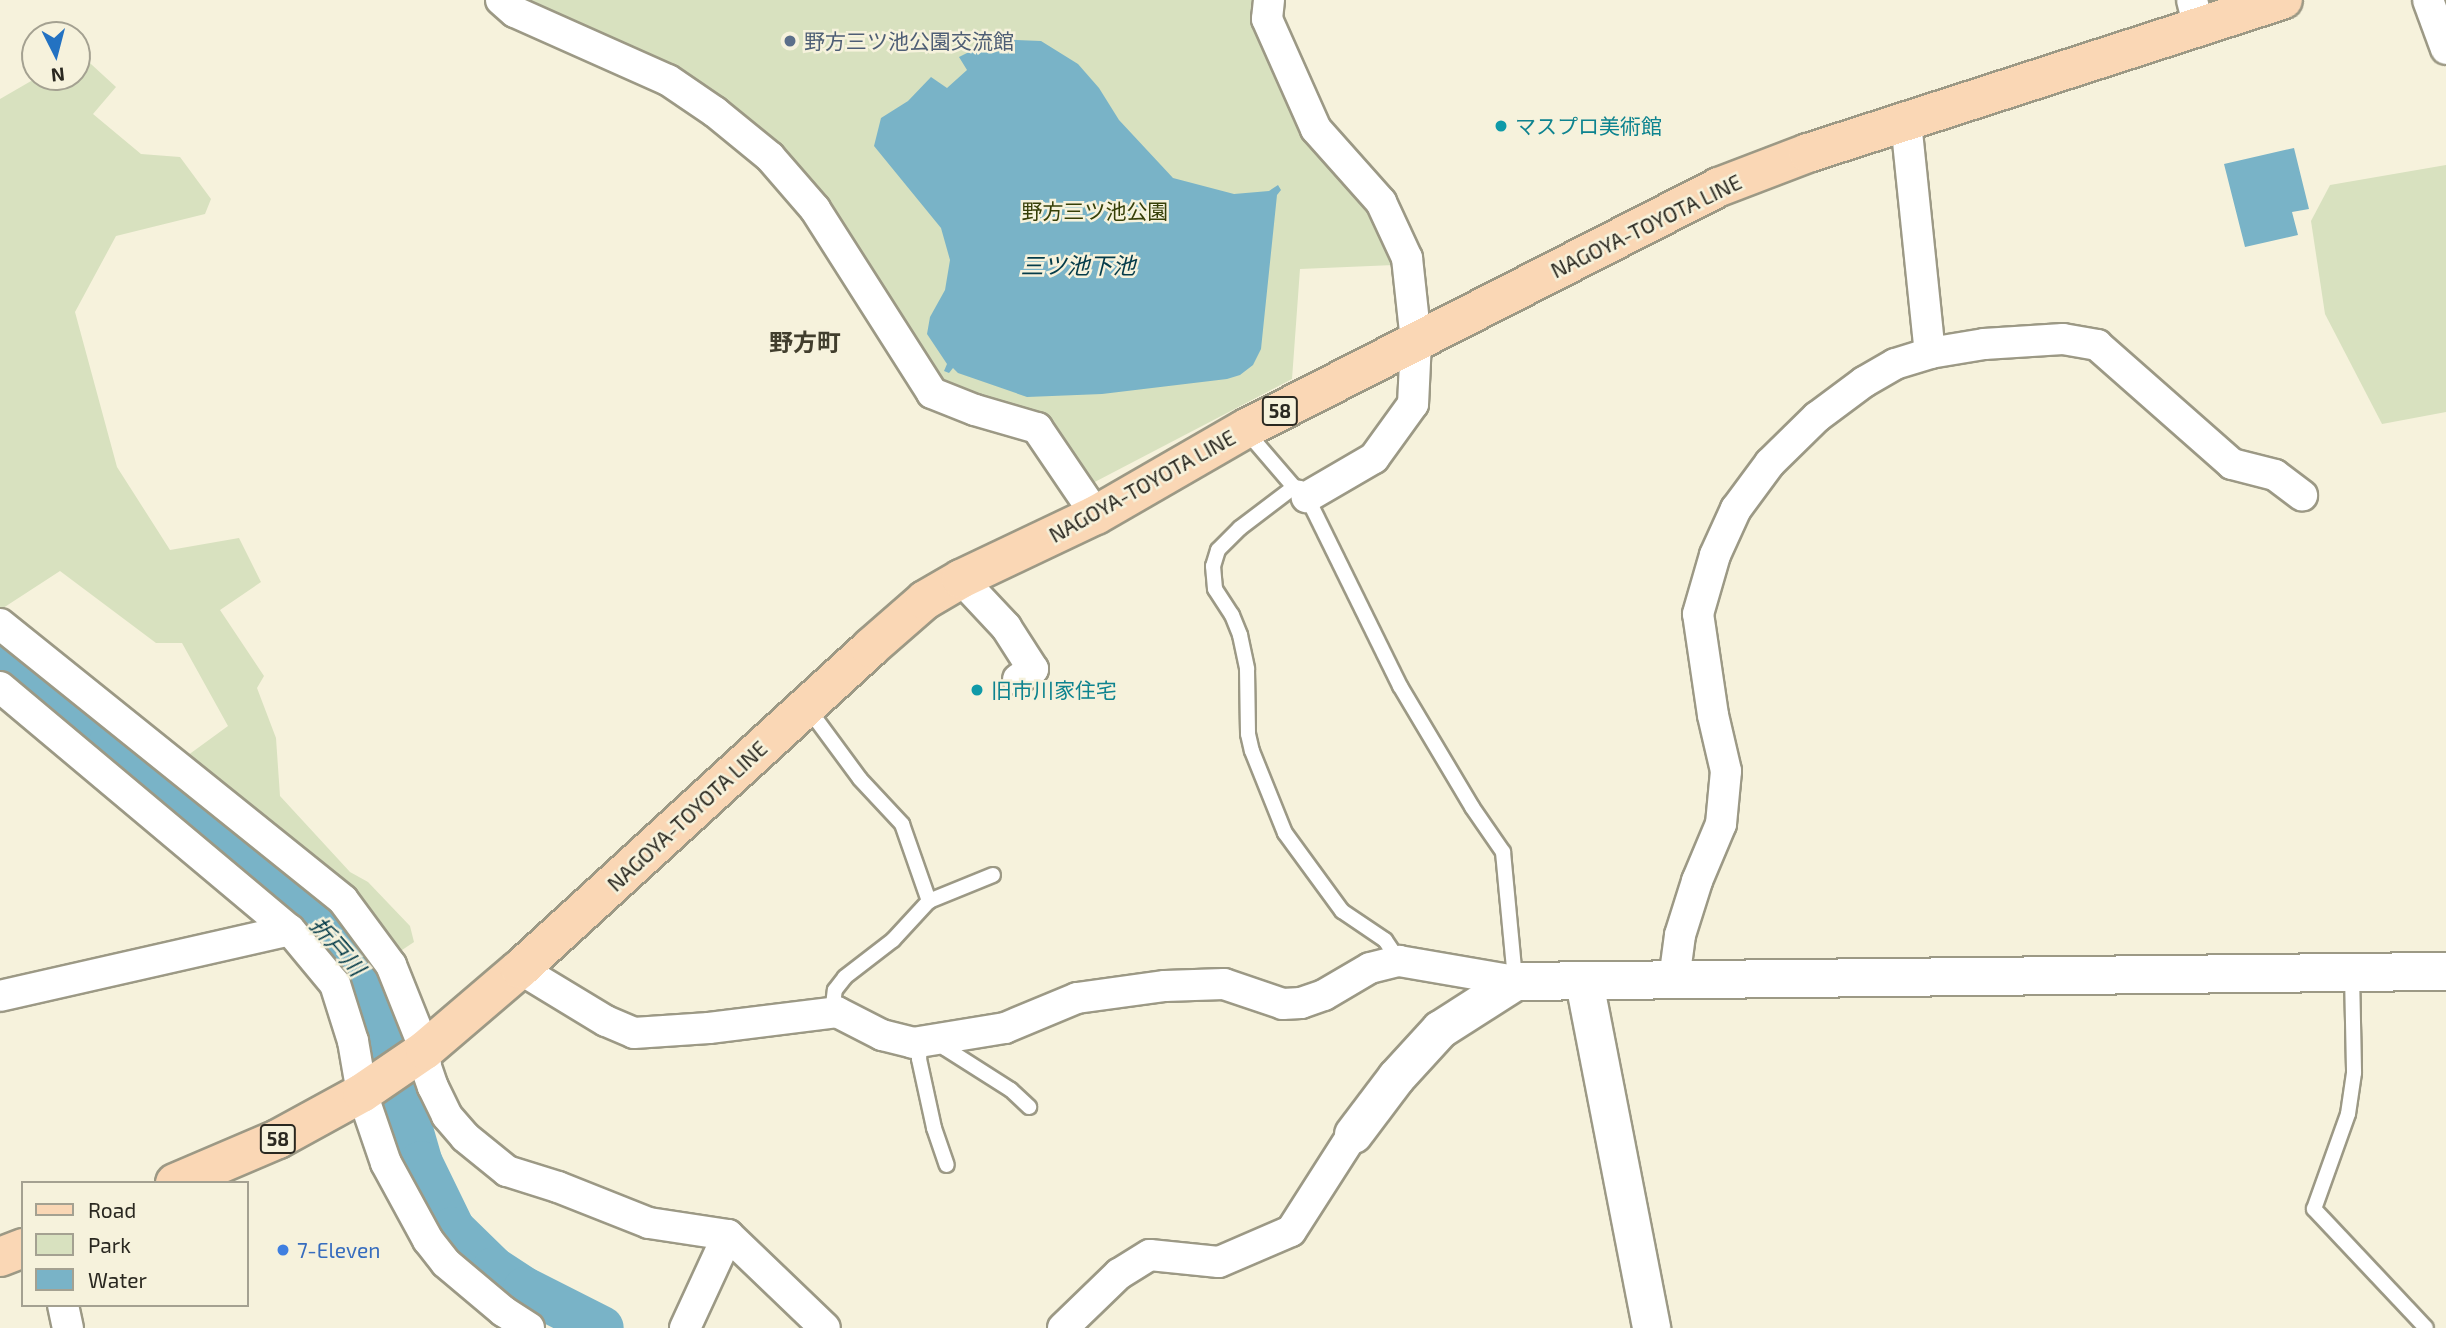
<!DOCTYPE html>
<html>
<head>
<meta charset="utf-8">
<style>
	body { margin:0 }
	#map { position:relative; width:2446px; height:1328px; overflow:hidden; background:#f6f2dc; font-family:"Exo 2","Noto Sans JP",sans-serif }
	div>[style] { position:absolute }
	.green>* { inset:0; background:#d8e1bf }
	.water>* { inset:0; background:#79b3c7 }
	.river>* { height:44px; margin:-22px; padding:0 22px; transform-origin:22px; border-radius:22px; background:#79b3c7 }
	.roads { filter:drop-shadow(2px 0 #9c9985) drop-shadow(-2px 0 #9c9985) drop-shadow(0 2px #9c9985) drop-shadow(0 -2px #9c9985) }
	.service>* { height:14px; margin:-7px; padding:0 7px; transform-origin:7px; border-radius:7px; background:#fff }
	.minor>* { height:30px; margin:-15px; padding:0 15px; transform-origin:15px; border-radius:15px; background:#fff }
	.tertiary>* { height:37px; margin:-18.5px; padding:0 18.5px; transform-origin:18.5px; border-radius:18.5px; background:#fff }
	.primary>* { height:38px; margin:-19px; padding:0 19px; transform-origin:19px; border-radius:19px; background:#fad7b5 }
	.dots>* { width:19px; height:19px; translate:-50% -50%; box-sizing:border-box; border:4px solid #f6f2dc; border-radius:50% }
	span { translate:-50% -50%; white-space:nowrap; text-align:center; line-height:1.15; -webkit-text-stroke:5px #f6f2dc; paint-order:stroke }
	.shield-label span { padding:2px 5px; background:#f6f2dc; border:2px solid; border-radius:5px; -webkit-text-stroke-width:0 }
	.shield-label { font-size:19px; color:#2a2820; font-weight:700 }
	.service-label { font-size:21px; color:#4e5e75 }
	.left { translate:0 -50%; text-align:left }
	.culture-label { font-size:21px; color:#0d838f }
	.park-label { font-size:21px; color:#363f07 }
	.street-label { font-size:21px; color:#2a2820 }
	.shop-label { font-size:21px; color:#366cbe }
	.water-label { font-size:23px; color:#043b49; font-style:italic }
	.quarter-label { font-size:24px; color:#413e2d; font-weight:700 }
	.legend { position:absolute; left:21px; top:1181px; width:228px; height:126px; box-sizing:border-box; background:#f6f2dc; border:2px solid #a4a191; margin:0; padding:9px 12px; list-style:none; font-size:21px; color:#2a2820 }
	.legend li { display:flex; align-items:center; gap:14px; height:35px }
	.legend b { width:35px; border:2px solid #a4a191 }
	.north { position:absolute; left:21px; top:21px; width:70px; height:70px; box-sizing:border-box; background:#f6f2dc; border:2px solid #a4a191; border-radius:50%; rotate:174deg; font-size:19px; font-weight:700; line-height:28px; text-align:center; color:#2a2820 }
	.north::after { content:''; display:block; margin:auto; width:24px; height:32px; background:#2372c2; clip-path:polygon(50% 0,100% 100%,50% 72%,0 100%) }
</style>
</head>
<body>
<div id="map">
	<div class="green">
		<i style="clip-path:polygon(522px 0,1261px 0,1373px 205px,1394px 265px,1300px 269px,1292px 379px,1089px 485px,1048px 418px,939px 383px,823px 200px)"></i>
		<i style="clip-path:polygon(79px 53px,116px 87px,93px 114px,141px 154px,180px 157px,211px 199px,205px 214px,116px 236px,75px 312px,117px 467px,170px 550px,239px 538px,261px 582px,220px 610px,264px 676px,257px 688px,276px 738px,280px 796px,350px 872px,368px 882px,410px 926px,414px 942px,396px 954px,180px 761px,228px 726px,182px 643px,156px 643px,60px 571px,0 610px,0 99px,38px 77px,77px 77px)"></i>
		<i style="clip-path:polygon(2446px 165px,2446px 412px,2382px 424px,2325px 314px,2311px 221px,2330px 185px)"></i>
	</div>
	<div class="water">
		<i style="clip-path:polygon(995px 39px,1041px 41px,1078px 64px,1099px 88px,1119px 120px,1173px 178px,1234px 194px,1269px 191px,1278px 185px,1281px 190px,1277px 195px,1261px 349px,1253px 365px,1240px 375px,1227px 379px,1102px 394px,1027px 397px,958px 373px,953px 368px,949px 373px,944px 371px,947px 364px,927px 334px,930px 317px,945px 290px,950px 260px,941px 228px,874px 146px,881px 118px,908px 101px,931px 77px,947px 88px,967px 70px,959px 57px)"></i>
		<i style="clip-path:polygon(2294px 148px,2309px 209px,2292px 212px,2298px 235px,2245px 247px,2224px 164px)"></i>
	</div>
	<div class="river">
		<i style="left:0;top:654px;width:142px;rotate:38.7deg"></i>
		<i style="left:111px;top:743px;width:286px;rotate:40.3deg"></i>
		<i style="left:329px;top:928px;width:58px;rotate:50.6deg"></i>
		<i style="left:366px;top:973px;width:198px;rotate:73.9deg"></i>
		<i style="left:421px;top:1163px;width:73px;rotate:64.1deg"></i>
		<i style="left:453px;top:1229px;width:57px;rotate:44.3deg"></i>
		<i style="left:494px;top:1269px;width:37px;rotate:33deg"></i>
		<i style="left:525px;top:1289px;width:86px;rotate:26.9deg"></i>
	</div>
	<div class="roads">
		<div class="service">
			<i style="left:1245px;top:430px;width:75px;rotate:49.3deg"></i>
			<i style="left:1294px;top:487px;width:6px;rotate:9deg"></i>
			<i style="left:1300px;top:488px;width:11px;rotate:52deg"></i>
			<i style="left:1307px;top:497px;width:211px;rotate:63.8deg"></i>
			<i style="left:1400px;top:686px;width:141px;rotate:59.2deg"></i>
			<i style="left:1472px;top:807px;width:55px;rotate:55.4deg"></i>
			<i style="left:1503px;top:852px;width:129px;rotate:84.6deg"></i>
			<i style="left:1294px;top:487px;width:68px;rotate:142.8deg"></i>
			<i style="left:1240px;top:528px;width:31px;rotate:135deg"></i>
			<i style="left:1218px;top:550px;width:17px;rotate:107deg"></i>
			<i style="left:1213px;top:566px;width:23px;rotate:85deg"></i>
			<i style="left:1215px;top:589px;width:31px;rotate:57deg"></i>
			<i style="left:1232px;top:615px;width:22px;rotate:68deg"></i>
			<i style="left:1240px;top:635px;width:35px;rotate:78deg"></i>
			<i style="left:1247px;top:669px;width:65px;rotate:89.1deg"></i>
			<i style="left:1248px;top:734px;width:17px;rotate:77deg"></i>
			<i style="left:1252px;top:751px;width:88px;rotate:68.1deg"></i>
			<i style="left:1285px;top:833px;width:97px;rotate:53.8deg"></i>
			<i style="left:1342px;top:911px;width:52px;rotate:34deg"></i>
			<i style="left:1385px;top:940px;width:25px;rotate:56deg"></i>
			<i style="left:807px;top:707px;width:89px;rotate:53.6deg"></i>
			<i style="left:860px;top:779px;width:62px;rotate:47deg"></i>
			<i style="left:902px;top:824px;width:82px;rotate:70.7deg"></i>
			<i style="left:2352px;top:974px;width:99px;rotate:88.8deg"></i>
			<i style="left:2354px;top:1073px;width:41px;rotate:98.3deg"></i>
			<i style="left:2348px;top:1114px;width:101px;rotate:109.7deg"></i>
			<i style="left:2314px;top:1209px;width:163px;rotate:46.7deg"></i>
			<i style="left:832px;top:1013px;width:23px;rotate:-83deg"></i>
			<i style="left:835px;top:990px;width:16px;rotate:-52deg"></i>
			<i style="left:845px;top:977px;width:61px;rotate:-37.6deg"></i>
			<i style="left:893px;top:940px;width:53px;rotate:-47.3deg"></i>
			<i style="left:929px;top:901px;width:69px;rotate:-22.1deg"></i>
			<i style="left:939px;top:1039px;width:11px;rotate:56deg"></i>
			<i style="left:945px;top:1048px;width:78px;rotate:32.5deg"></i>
			<i style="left:1011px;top:1090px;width:25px;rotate:43deg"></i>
			<i style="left:920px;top:1042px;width:17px;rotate:93deg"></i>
			<i style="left:919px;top:1059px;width:71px;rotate:77.7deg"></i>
			<i style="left:934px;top:1128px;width:39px;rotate:71deg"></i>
		</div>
		<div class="minor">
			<i style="left:501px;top:0;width:18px;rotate:41deg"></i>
			<i style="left:515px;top:12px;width:167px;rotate:24deg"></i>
			<i style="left:668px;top:80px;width:57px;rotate:34.2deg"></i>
			<i style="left:715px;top:112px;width:71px;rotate:39.3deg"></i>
			<i style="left:770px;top:157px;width:69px;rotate:49.1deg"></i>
			<i style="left:815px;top:209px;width:218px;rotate:57.5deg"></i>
			<i style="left:932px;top:393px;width:46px;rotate:21.6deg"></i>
			<i style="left:975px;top:410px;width:65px;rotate:16.2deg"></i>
			<i style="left:1037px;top:428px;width:105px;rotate:55.9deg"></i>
			<i style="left:1269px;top:0;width:19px;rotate:96deg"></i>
			<i style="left:1267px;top:19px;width:120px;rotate:66deg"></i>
			<i style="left:1316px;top:129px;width:98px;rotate:48.3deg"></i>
			<i style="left:1381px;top:202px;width:62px;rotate:65.1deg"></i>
			<i style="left:1407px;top:258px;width:83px;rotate:83.8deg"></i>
			<i style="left:1416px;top:341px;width:63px;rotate:92.7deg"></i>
			<i style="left:1413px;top:404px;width:67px;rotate:125.8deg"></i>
			<i style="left:1374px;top:458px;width:78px;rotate:149.8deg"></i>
			<i style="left:2192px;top:0;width:29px;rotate:76deg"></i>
			<i style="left:2428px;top:0;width:52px;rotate:69.8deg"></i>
			<i style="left:1906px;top:122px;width:232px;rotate:84.1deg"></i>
			<i style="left:961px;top:579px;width:66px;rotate:46.8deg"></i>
			<i style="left:1006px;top:627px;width:50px;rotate:57.3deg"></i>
			<i style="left:1033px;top:669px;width:18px;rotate:146deg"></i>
			<i style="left:0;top:624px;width:440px;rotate:38.8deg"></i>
			<i style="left:343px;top:900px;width:81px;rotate:53.6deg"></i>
			<i style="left:391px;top:965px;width:92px;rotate:68.2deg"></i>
			<i style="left:425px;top:1050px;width:17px;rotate:87deg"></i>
			<i style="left:426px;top:1067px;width:21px;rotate:71deg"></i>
			<i style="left:433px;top:1087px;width:32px;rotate:64deg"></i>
			<i style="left:447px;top:1116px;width:28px;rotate:49deg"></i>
			<i style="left:465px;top:1137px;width:54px;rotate:39deg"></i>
			<i style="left:507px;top:1171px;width:53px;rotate:17.4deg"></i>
			<i style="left:558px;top:1187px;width:98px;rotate:21.6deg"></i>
			<i style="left:649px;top:1223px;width:80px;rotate:8.6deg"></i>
			<i style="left:728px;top:1235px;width:134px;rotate:43.8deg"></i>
			<i style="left:0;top:687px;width:378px;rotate:40deg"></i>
			<i style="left:290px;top:930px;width:70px;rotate:50.2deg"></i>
			<i style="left:335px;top:984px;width:60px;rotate:72.5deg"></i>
			<i style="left:353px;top:1041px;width:53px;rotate:80.2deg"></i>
			<i style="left:362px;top:1093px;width:74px;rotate:71.1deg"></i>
			<i style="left:386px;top:1163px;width:88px;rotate:61.4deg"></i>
			<i style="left:428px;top:1240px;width:29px;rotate:52deg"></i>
			<i style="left:446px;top:1263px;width:75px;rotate:40.1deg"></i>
			<i style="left:503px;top:1311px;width:31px;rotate:33deg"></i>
			<i style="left:520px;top:969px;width:100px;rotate:31.2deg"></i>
			<i style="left:606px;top:1021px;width:30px;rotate:23deg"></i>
			<i style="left:634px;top:1033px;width:75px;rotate:-3.8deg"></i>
			<i style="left:709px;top:1028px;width:129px;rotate:-7.1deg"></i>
			<i style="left:837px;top:1012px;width:51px;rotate:27.1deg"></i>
			<i style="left:882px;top:1035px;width:32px;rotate:14deg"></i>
			<i style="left:913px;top:1043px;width:93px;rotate:-9.3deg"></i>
			<i style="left:1005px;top:1028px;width:78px;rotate:-22.6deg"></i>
			<i style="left:1077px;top:998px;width:89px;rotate:-7.8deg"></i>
			<i style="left:1165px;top:986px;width:59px;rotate:-1.9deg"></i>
			<i style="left:1224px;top:984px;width:62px;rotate:18.7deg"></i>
			<i style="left:1283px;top:1004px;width:18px;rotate:-3deg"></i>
			<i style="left:1301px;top:1003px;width:24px;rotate:-19deg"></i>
			<i style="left:1324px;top:995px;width:53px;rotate:-30.4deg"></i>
			<i style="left:1370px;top:968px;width:30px;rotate:-14deg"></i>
			<i style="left:1399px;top:961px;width:118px;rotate:9.8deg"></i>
			<i style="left:1674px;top:980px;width:45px;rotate:-82.4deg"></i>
			<i style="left:1680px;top:935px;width:57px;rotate:-72.5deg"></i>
			<i style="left:1697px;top:881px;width:62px;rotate:-67.2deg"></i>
			<i style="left:1721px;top:824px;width:53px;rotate:-84.6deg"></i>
			<i style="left:1726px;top:771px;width:57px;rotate:-103.1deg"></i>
			<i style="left:1713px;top:715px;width:102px;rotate:-98.4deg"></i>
			<i style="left:1698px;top:614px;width:61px;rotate:-73.9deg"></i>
			<i style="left:1715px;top:555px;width:51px;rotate:-65.5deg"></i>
			<i style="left:1736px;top:509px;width:57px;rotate:-53.5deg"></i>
			<i style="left:1770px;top:463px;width:66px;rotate:-44.4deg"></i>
			<i style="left:1817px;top:417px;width:59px;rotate:-36.7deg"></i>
			<i style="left:1864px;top:382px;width:36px;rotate:-30deg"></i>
			<i style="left:1895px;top:364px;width:37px;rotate:-17deg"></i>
			<i style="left:1930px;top:353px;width:55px;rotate:-9.5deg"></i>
			<i style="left:1984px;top:344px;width:79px;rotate:-3.6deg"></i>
			<i style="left:2063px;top:339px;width:35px;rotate:10deg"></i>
			<i style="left:2097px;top:345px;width:180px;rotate:41.4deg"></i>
			<i style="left:2232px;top:464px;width:44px;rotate:14.3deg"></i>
			<i style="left:2275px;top:475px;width:34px;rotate:37deg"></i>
			<i style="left:0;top:996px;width:297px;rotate:-12.8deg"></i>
			<i style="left:63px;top:1305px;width:24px;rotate:78deg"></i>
			<i style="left:685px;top:1328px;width:102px;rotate:-65.2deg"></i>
			<i style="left:1063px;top:1328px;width:78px;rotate:-44deg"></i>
			<i style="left:1119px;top:1274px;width:36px;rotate:-32deg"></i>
			<i style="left:1150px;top:1255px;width:69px;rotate:5.8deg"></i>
			<i style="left:1219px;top:1262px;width:78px;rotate:-23.3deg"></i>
			<i style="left:1291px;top:1231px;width:115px;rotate:-57.4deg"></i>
		</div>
		<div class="tertiary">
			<i style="left:1584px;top:982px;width:352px;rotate:79deg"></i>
			<i style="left:1353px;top:1134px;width:71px;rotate:-53deg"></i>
			<i style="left:1396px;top:1077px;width:65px;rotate:-47.5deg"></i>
			<i style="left:1440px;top:1029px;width:89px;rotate:-32.6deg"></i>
			<i style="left:1515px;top:981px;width:931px;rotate:-0.62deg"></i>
		</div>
		<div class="primary">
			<i style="left:175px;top:1183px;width:112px;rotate:-23.1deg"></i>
			<i style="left:278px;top:1139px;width:96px;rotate:-28.7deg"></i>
			<i style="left:362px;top:1093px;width:76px;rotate:-34.3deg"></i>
			<i style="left:425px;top:1050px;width:125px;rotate:-40.5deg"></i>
			<i style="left:520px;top:969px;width:475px;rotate:-42.5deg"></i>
			<i style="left:870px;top:648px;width:73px;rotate:-41.1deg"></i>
			<i style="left:925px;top:600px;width:42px;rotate:-30.3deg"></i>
			<i style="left:961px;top:579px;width:149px;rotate:-25.4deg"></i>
			<i style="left:1096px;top:515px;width:172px;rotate:-30deg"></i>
			<i style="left:1245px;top:429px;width:532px;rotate:-27.05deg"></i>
			<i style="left:1719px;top:187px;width:95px;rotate:-20.9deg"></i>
			<i style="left:1808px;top:153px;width:499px;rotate:-17.9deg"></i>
			<i style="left:0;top:1257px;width:25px;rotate:-21deg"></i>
		</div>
	</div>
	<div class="dots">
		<i style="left:790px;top:41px;background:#5c6f8a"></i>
		<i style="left:1501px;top:126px;background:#0f9aa8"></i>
		<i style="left:977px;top:690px;background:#0f9aa8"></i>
		<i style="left:283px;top:1250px;background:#3f7fe0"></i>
	</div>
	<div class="shield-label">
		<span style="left:1280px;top:411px">58</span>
		<span style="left:278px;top:1139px">58</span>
	</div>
	<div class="service-label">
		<span class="left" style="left:804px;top:41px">野方三ツ池公園交流館</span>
	</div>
	<div class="culture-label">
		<span class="left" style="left:1515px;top:126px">マスプロ美術館</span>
		<span class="left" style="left:991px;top:690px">旧市川家住宅</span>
	</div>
	<div class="park-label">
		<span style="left:1095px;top:211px">野方三ツ池公園</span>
	</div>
	<div class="street-label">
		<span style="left:1646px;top:226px;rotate:-26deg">NAGOYA-TOYOTA LINE</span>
		<span style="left:1142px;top:486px;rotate:-29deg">NAGOYA-TOYOTA LINE</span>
		<span style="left:687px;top:816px;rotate:-43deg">NAGOYA-TOYOTA LINE</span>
	</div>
	<div class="shop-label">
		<span class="left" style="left:297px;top:1250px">7-Eleven</span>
	</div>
	<div class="water-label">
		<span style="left:1078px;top:265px">三ツ池下池</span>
		<span style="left:338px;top:946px;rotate:49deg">折戸川</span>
	</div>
	<div class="quarter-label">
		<span style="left:805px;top:342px">野方町</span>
	</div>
	<ul class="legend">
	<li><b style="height:9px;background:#fad7b5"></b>Road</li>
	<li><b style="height:19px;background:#d8e1bf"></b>Park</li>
	<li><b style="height:19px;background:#79b3c7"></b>Water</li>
	</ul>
	<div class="north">N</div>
</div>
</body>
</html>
